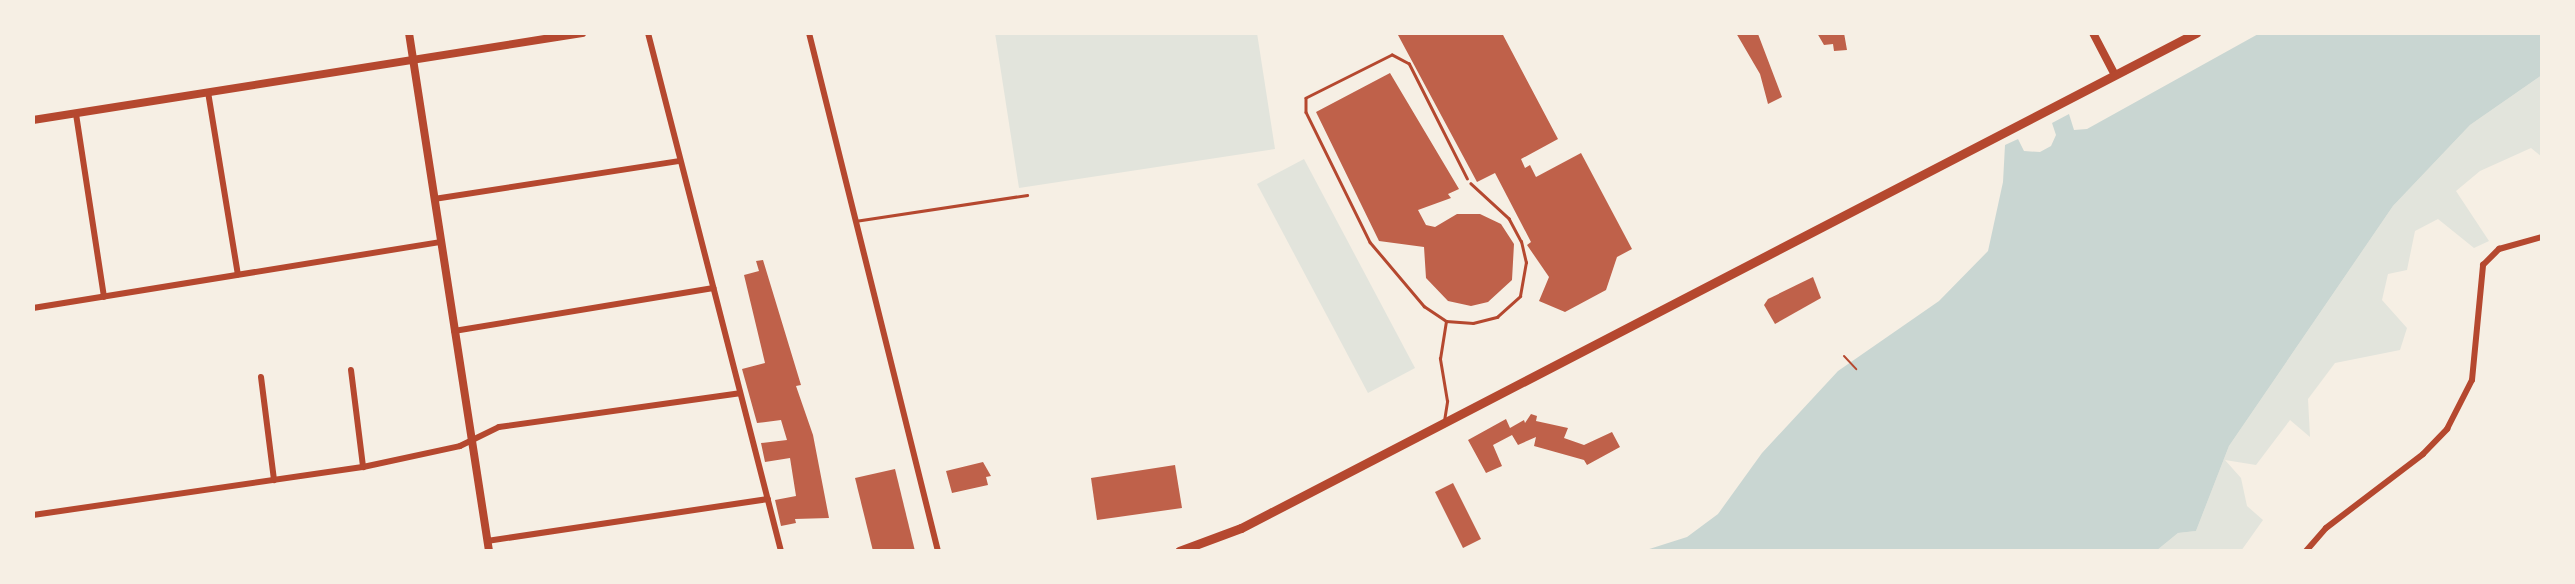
<!DOCTYPE html>
<html>
<head>
<meta charset="utf-8">
<style>
	body { margin:0 }
	#map { position:relative; width:2575px; height:584px; overflow:hidden; background:#f6efe4; font-family:"Archivo Narrow",sans-serif }
	div>[style] { position:absolute }
	.green>* { inset:0; background:#e2e4dc }
	.water>* { inset:0; background:#c9d6d2 }
	.building>* { inset:0; background:#bf614a }
	.path>* { height:2px; margin:-1px; padding:0 1px; transform-origin:1px; border-radius:1px; background:#b5482f }
	.service>* { height:2.5px; margin:-1.25px; padding:0 1.25px; transform-origin:1.25px; border-radius:1.25px; background:#b5482f }
	.minor>* { height:6px; margin:-3px; padding:0 3px; transform-origin:3px; border-radius:3px; background:#b5482f }
	.tertiary>* { height:8px; margin:-4px; padding:0 4px; transform-origin:4px; border-radius:4px; background:#b5482f }
	.secondary>* { height:9px; margin:-4.5px; padding:0 4.5px; transform-origin:4.5px; border-radius:4.5px; background:#b5482f }
	span { translate:-50% -50%; white-space:nowrap; text-align:center; line-height:1.15; -webkit-text-stroke:5px #f6efe4; paint-order:stroke }
	.frame { position:absolute; inset:0; border:35px solid #f6efe4; pointer-events:none }
</style>
</head>
<body>
<div id="map">
	<div class="green">
		<i style="clip-path:polygon(995px 33px,1257px 33px,1275px 149px,1019px 188px)"></i>
		<i style="clip-path:polygon(2542px 75px,2542px 157px,2531px 148px,2480px 171px,2456px 191px,2489px 241px,2474px 248px,2438px 219px,2415px 231px,2407px 270px,2388px 274px,2382px 300px,2407px 328px,2400px 350px,2335px 363px,2308px 399px,2310px 437px,2290px 420px,2256px 465px,2225px 460px,2241px 478px,2247px 506px,2263px 520px,2241px 551px,2156px 551px,2178px 533px,2196px 531px,2229px 446px,2393px 206px,2470px 125px)"></i>
		<i style="clip-path:polygon(1304px 159px,1415px 368px,1368px 393px,1257px 184px)"></i>
	</div>
	<div class="water">
		<i style="clip-path:polygon(2260px 33px,2542px 33px,2542px 75px,2470px 125px,2393px 206px,2229px 446px,2196px 531px,2178px 533px,2156px 551px,1643px 551px,1687px 537px,1718px 514px,1762px 453px,1838px 371px,1939px 301px,1988px 251px,2003px 182px,2005px 145px,2018px 139px,2024px 151px,2040px 152px,2051px 146px,2056px 135px,2052px 123px,2069px 114px,2074px 130px,2087px 129px)"></i>
	</div>
	<div class="building">
		<i style="clip-path:polygon(1401px 33px,1502px 33px,1558px 139px,1521px 159px,1525px 168px,1530px 165px,1536px 177px,1581px 153px,1632px 249px,1617px 257px,1606px 290px,1565px 312px,1539px 301px,1549px 277px,1527px 245px,1531px 242px,1495px 173px,1477px 182px,1398px 35px)"></i>
		<i style="clip-path:polygon(1736px 33px,1758px 34px,1782px 97px,1768px 104px,1760px 74px)"></i>
		<i style="clip-path:polygon(1817px 33px,1844px 33px,1847px 50px,1834px 51px,1833px 44px,1824px 45px)"></i>
		<i style="clip-path:polygon(1390px 73px,1459px 189px,1448px 194px,1451px 198px,1418px 210px,1426px 225px,1435px 227px,1457px 214px,1480px 214px,1501px 224px,1514px 244px,1512px 280px,1488px 302px,1471px 306px,1448px 301px,1426px 278px,1424px 247px,1379px 241px,1316px 112px)"></i>
		<i style="clip-path:polygon(763px 260px,801px 385px,796px 386px,813px 435px,829px 518px,795px 519px,796px 523px,781px 526px,775px 500px,796px 496px,790px 458px,765px 462px,761px 443px,787px 440px,781px 420px,757px 423px,742px 369px,765px 363px,744px 275px,759px 271px,756px 261px)"></i>
		<i style="clip-path:polygon(1813px 277px,1821px 298px,1775px 324px,1764px 305px,1768px 299px)"></i>
		<i style="clip-path:polygon(1531px 414px,1537px 416px,1536px 421px,1568px 428px,1564px 438px,1584px 445px,1612px 432px,1620px 447px,1587px 465px,1584px 460px,1534px 446px,1536px 437px,1518px 445px,1512px 435px,1493px 445px,1502px 466px,1486px 473px,1468px 440px,1506px 419px,1510px 428px,1524px 420px,1525px 423px)"></i>
		<i style="clip-path:polygon(983px 462px,991px 476px,986px 477px,988px 485px,952px 493px,946px 471px)"></i>
		<i style="clip-path:polygon(1175px 465px,1182px 508px,1097px 520px,1091px 478px)"></i>
		<i style="clip-path:polygon(895px 469px,915px 551px,873px 551px,855px 478px)"></i>
		<i style="clip-path:polygon(1453px 483px,1481px 539px,1463px 548px,1435px 492px)"></i>
	</div>
	<div class="path">
		<i style="left:1844px;top:356px;width:18px;rotate:47deg"></i>
	</div>
	<div class="service">
		<i style="left:1467px;top:179px;width:129px;rotate:-116.8deg"></i>
		<i style="left:1409px;top:64px;width:19px;rotate:-152deg"></i>
		<i style="left:1392px;top:55px;width:96px;rotate:153.4deg"></i>
		<i style="left:1306px;top:98px;width:14px;rotate:90deg"></i>
		<i style="left:1306px;top:112px;width:145px;rotate:63.8deg"></i>
		<i style="left:1370px;top:242px;width:84px;rotate:49.8deg"></i>
		<i style="left:1424px;top:306px;width:27px;rotate:34deg"></i>
		<i style="left:1446px;top:321px;width:27px;rotate:4deg"></i>
		<i style="left:1473px;top:323px;width:25px;rotate:-14deg"></i>
		<i style="left:1497px;top:317px;width:31px;rotate:-42deg"></i>
		<i style="left:1520px;top:296px;width:34px;rotate:-80deg"></i>
		<i style="left:1526px;top:263px;width:22px;rotate:-103deg"></i>
		<i style="left:1521px;top:242px;width:26px;rotate:-118deg"></i>
		<i style="left:1509px;top:219px;width:52px;rotate:-137.4deg"></i>
		<i style="left:855px;top:221px;width:174px;rotate:-8.6deg"></i>
		<i style="left:1444px;top:421px;width:20px;rotate:-81deg"></i>
		<i style="left:1447px;top:401px;width:43px;rotate:-99.5deg"></i>
		<i style="left:1440px;top:359px;width:38px;rotate:-81deg"></i>
	</div>
	<div class="minor">
		<i style="left:648px;top:33px;width:535px;rotate:75.6deg"></i>
		<i style="left:809px;top:33px;width:534px;rotate:76.02deg"></i>
		<i style="left:208px;top:92px;width:185px;rotate:80.7deg"></i>
		<i style="left:76px;top:114px;width:185px;rotate:81.3deg"></i>
		<i style="left:434px;top:199px;width:249px;rotate:-8.8deg"></i>
		<i style="left:33px;top:308px;width:412px;rotate:-9.2deg"></i>
		<i style="left:454px;top:331px;width:263px;rotate:-9.4deg"></i>
		<i style="left:351px;top:370px;width:98px;rotate:82.9deg"></i>
		<i style="left:261px;top:377px;width:104px;rotate:82.8deg"></i>
		<i style="left:33px;top:515px;width:333px;rotate:-8.3deg"></i>
		<i style="left:363px;top:467px;width:99px;rotate:-12.2deg"></i>
		<i style="left:460px;top:446px;width:43px;rotate:-26deg"></i>
		<i style="left:499px;top:427px;width:243px;rotate:-8deg"></i>
		<i style="left:487px;top:541px;width:284px;rotate:-8.5deg"></i>
		<i style="left:2306px;top:551px;width:30px;rotate:-49deg"></i>
		<i style="left:2326px;top:528px;width:122px;rotate:-37.3deg"></i>
		<i style="left:2423px;top:454px;width:35px;rotate:-46deg"></i>
		<i style="left:2447px;top:429px;width:55px;rotate:-63deg"></i>
		<i style="left:2472px;top:380px;width:116px;rotate:-84.5deg"></i>
		<i style="left:2483px;top:265px;width:23px;rotate:-45deg"></i>
		<i style="left:2499px;top:249px;width:45px;rotate:-15.6deg"></i>
	</div>
	<div class="tertiary">
		<i style="left:409px;top:33px;width:524px;rotate:81.22deg"></i>
		<i style="left:2093px;top:33px;width:47px;rotate:62.4deg"></i>
		<i style="left:33px;top:120px;width:556px;rotate:-9deg"></i>
	</div>
	<div class="secondary">
		<i style="left:1179px;top:551px;width:66px;rotate:-20.4deg"></i>
		<i style="left:1241px;top:528px;width:1076px;rotate:-27.4deg"></i>
	</div>
	<div class="frame"></div>
</div>
</body>
</html>
